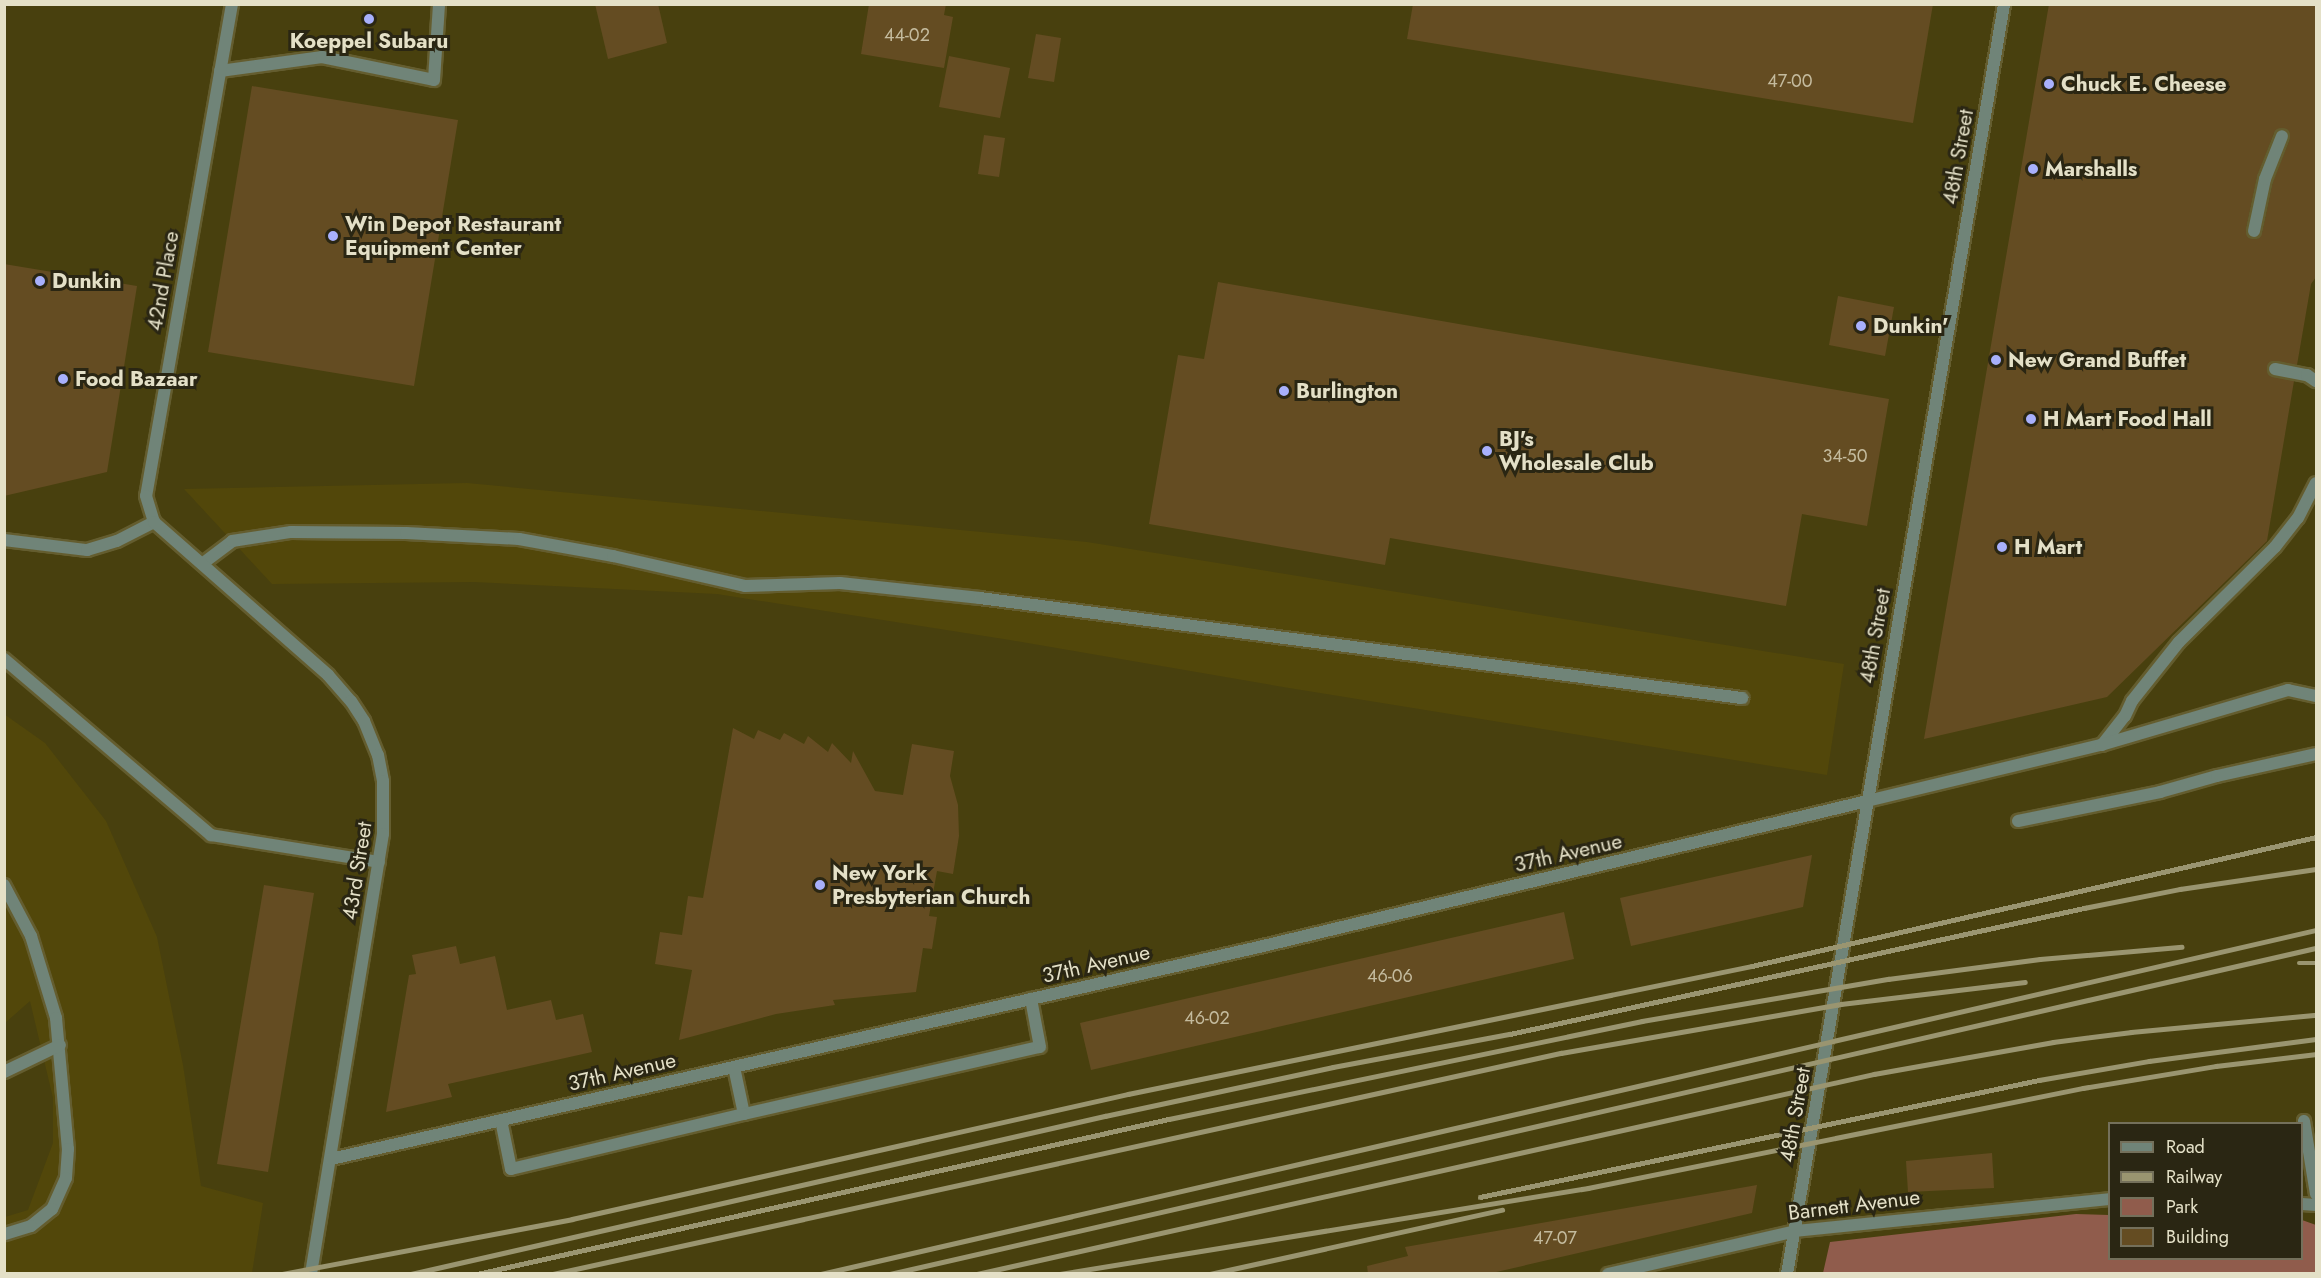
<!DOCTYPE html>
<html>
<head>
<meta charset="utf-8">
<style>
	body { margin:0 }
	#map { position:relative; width:2321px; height:1278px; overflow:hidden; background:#48400e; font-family:Jost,sans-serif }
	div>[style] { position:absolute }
	.built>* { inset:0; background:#52470a }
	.green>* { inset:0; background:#905c4c }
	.building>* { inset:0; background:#644c22 }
	.roads { filter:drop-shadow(2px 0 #645d2f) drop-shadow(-2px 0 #645d2f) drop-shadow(0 2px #645d2f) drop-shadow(0 -2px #645d2f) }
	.service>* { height:12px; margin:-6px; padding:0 6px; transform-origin:6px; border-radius:6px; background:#708478 }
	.minor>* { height:12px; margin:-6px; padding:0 6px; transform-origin:6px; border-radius:6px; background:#708478 }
	.tertiary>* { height:12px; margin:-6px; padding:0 6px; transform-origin:6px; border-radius:6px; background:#708478 }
	.rail>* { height:4.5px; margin:-2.25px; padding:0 2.25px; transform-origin:2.25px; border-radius:2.25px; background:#9a9570 }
	.dots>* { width:16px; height:16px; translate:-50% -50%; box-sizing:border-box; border:3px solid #2a2613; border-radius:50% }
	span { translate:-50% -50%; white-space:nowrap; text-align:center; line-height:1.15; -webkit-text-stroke:6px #2a2613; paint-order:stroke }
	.number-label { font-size:18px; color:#c4bb9e }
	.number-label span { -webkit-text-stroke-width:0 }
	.poi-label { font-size:21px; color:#e4e0c7; font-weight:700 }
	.left { translate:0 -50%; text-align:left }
	.street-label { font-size:21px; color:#e4e0c7 }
	.frame { position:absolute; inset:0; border:6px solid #e4e0c7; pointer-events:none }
	.legend { position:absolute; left:2108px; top:1122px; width:195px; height:138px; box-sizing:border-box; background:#2a2613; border:2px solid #74705b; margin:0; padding:8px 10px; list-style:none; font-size:18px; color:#e4e0c7 }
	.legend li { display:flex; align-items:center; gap:12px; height:30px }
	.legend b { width:30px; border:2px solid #74705b }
</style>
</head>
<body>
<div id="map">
	<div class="built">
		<i style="clip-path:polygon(467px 483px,1087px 542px,1844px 664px,1827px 775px,1283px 687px,1010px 640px,717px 594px,474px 582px,272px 584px,184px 489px)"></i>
		<i style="clip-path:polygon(4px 714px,45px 743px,106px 821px,157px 937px,183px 1065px,201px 1186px,263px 1203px,252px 1273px,5px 1273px,5px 1217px,28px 1210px,53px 1143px,53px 1098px,30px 1001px,5px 1023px)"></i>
	</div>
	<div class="green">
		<i style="clip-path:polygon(2076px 1214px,2109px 1215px,2110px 1258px,2302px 1258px,2302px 1220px,2316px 1225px,2316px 1273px,1823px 1273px,1830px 1242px)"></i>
	</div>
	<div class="building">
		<i style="clip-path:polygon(595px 4px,658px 4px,667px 43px,608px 59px)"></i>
		<i style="clip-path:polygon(869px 4px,946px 4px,944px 15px,953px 17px,944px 68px,861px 54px)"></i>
		<i style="clip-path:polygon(1413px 4px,1933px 4px,1913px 123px,1407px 39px)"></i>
		<i style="clip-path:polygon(evenodd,2049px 4px,2316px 4px,2316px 277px,2311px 284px,2297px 365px,2276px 361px,2267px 367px,2270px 376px,2294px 381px,2267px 541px,2107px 697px,1924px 739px,2049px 4px,2281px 128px,2289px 131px,2290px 139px,2273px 181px,2262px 233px,2257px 239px,2252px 239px,2246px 229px,2257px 177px,2274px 133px,2281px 128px)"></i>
		<i style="clip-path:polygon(1036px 34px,1061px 38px,1054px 82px,1028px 78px)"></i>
		<i style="clip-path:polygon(949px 56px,1010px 68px,1000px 118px,939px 107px)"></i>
		<i style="clip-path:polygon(252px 86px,458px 120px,414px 386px,208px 352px)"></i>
		<i style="clip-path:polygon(984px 135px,1005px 138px,999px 177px,978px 174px)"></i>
		<i style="clip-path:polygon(4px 264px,137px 286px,107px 472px,4px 496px)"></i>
		<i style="clip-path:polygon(1218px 282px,1889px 399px,1867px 526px,1802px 514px,1786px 606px,1390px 538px,1385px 565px,1149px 524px,1178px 355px,1204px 359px)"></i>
		<i style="clip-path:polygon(1838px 296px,1894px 307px,1885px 356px,1829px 345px)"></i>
		<i style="clip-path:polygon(733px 728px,754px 739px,758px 730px,780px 740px,784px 733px,804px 744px,808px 736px,828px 752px,832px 743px,851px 763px,853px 751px,875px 791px,903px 795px,912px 744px,954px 751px,950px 776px,958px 805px,959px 836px,953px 874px,937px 871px,929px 916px,937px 917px,932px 949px,923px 948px,916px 992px,833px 1000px,835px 1005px,776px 1014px,679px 1040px,692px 970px,655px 964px,660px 932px,682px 935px,688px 896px,703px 898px)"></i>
		<i style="clip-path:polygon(1812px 855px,1803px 907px,1631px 946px,1620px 898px)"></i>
		<i style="clip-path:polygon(264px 885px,314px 893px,268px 1172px,217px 1164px)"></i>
		<i style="clip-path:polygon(1564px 912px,1574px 959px,1091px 1070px,1080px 1023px)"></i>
		<i style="clip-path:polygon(456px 946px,460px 964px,495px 956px,507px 1010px,551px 1000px,556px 1020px,583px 1014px,592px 1052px,448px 1084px,452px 1097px,386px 1112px,409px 975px,416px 974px,412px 955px)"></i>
		<i style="clip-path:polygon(1992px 1153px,1994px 1188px,1908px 1192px,1906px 1161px)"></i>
		<i style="clip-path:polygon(1757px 1185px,1752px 1213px,1492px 1273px,1368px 1274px,1367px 1266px,1408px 1256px,1405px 1247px)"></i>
	</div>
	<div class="roads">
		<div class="service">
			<i style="left:220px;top:71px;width:103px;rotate:-7.8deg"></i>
			<i style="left:322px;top:57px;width:114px;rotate:11.6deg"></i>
			<i style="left:434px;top:80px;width:76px;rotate:-86.2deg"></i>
			<i style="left:2254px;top:231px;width:53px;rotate:-78.1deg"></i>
			<i style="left:2265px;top:179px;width:46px;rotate:-68.4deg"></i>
			<i style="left:2275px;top:369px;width:33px;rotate:11deg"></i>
			<i style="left:2307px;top:375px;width:11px;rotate:34deg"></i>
			<i style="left:4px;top:540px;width:84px;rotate:6.9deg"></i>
			<i style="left:87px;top:550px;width:31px;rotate:-17deg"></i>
			<i style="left:117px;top:541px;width:42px;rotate:-27.2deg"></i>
			<i style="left:202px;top:564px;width:38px;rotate:-37deg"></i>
			<i style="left:232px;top:541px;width:60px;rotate:-8.7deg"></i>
			<i style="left:291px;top:532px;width:115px;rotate:0.5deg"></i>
			<i style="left:406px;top:533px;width:113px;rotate:3deg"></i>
			<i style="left:519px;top:539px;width:96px;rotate:10.3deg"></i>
			<i style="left:613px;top:556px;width:135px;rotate:12.8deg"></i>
			<i style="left:745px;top:586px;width:95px;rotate:-1.8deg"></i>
			<i style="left:840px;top:583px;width:141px;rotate:6.1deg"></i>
			<i style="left:980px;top:598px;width:769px;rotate:7.48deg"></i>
			<i style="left:4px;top:659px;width:272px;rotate:40.4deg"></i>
			<i style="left:211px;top:835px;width:170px;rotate:9.1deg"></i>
			<i style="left:2102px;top:745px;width:37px;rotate:-52deg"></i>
			<i style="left:2125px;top:716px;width:17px;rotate:-65deg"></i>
			<i style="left:2132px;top:701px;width:75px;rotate:-51.5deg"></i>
			<i style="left:2179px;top:642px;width:135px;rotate:-44.7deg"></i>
			<i style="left:2275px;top:547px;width:37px;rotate:-52deg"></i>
			<i style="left:2298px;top:518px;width:39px;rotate:-63deg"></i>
			<i style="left:1867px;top:801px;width:241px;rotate:-13.5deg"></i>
			<i style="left:2101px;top:745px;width:195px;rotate:-16.4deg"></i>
			<i style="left:2288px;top:690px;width:29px;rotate:12deg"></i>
			<i style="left:2018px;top:821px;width:145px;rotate:-11.5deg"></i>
			<i style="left:2160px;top:792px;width:59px;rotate:-15.7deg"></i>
			<i style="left:2217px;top:776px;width:101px;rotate:-12.5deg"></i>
			<i style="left:4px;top:885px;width:58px;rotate:62.1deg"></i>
			<i style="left:31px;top:936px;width:86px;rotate:73deg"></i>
			<i style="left:56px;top:1018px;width:132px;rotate:84.8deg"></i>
			<i style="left:68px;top:1149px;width:29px;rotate:94deg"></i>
			<i style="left:66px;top:1178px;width:34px;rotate:114deg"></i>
			<i style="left:52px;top:1209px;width:27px;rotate:141deg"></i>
			<i style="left:31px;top:1226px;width:28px;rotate:163deg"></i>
			<i style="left:734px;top:1067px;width:48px;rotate:78deg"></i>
			<i style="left:744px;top:1114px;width:303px;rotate:-12.8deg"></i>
			<i style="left:1040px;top:1047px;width:49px;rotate:-100.6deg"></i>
			<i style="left:4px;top:1072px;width:62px;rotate:-25.7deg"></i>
			<i style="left:501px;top:1120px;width:50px;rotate:78.5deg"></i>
			<i style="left:511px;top:1169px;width:239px;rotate:-13.3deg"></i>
			<i style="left:2304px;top:1121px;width:74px;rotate:80.7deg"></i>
		</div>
		<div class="minor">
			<i style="left:232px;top:4px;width:499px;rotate:99.9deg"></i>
			<i style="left:146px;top:496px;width:27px;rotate:73deg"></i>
			<i style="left:154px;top:522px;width:232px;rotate:41.3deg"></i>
			<i style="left:328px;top:675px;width:35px;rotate:49deg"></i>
			<i style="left:351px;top:701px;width:24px;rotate:57deg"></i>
			<i style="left:364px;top:721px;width:37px;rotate:68deg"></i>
			<i style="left:378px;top:755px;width:26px;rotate:79deg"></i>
			<i style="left:383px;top:781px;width:53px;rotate:90deg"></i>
			<i style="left:383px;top:834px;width:446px;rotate:99.3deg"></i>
			<i style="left:331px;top:1159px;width:952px;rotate:-12.87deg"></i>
			<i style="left:1259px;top:947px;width:625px;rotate:-13.5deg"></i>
			<i style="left:2302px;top:1204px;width:14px;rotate:4deg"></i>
			<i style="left:1608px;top:1274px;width:192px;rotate:-12.9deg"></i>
			<i style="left:1795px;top:1231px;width:317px;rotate:-5.8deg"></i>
		</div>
		<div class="tertiary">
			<i style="left:1787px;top:1274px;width:1288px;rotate:-80.3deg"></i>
		</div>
	</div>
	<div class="rail">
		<i style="left:2299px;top:963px;width:17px"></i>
		<i style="left:1480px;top:1197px;width:571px;rotate:-11.82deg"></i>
		<i style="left:2039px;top:1080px;width:112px;rotate:-9.8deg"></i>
		<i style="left:2149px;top:1061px;width:168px;rotate:-7.5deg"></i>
		<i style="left:282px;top:1274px;width:295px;rotate:-10.7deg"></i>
		<i style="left:572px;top:1219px;width:570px;rotate:-12.67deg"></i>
		<i style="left:1128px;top:1094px;width:637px;rotate:-11.59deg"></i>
		<i style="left:1752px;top:966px;width:579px;rotate:-12.88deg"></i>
		<i style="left:411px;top:1274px;width:712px;rotate:-12.83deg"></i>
		<i style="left:1105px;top:1116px;width:233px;rotate:-12.1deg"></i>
		<i style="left:1333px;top:1067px;width:180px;rotate:-10.6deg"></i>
		<i style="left:1510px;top:1034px;width:588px;rotate:-12.38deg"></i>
		<i style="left:2084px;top:908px;width:98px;rotate:-11.2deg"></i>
		<i style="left:2180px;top:889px;width:137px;rotate:-8.4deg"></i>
		<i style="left:477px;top:1274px;width:709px;rotate:-12.63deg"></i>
		<i style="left:1169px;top:1119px;width:483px;rotate:-11.7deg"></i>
		<i style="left:1642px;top:1021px;width:250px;rotate:-9.7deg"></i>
		<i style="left:1888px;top:979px;width:153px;rotate:-7.5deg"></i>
		<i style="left:2040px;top:959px;width:142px;rotate:-4.9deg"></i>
		<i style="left:553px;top:1274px;width:1032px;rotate:-12.37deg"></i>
		<i style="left:1561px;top:1053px;width:284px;rotate:-9.9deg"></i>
		<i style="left:1841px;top:1004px;width:185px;rotate:-6.8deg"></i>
		<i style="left:821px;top:1274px;width:1534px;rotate:-12.96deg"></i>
		<i style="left:890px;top:1274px;width:1463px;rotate:-12.88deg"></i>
		<i style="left:977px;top:1274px;width:919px;rotate:-12.57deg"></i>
		<i style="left:1874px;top:1074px;width:182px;rotate:-10.1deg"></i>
		<i style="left:2053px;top:1042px;width:79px;rotate:-7.3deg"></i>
		<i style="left:2131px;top:1032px;width:186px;rotate:-5.3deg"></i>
		<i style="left:1060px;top:1274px;width:535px;rotate:-9.25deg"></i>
		<i style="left:1588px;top:1188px;width:505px;rotate:-11.42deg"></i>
		<i style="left:2083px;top:1088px;width:135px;rotate:-9.4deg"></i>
		<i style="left:2216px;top:1066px;width:101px;rotate:-6.8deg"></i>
		<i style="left:1210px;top:1274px;width:299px;rotate:-12.4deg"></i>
	</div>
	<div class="dots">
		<i style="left:369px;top:19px;background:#a8b0fc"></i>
		<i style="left:2049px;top:84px;background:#a8b0fc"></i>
		<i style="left:2033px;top:169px;background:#a8b0fc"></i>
		<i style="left:333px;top:236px;background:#a8b0fc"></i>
		<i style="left:40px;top:281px;background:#a8b0fc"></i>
		<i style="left:1861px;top:326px;background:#a8b0fc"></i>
		<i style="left:1996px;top:360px;background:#a8b0fc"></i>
		<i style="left:63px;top:379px;background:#a8b0fc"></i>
		<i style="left:1284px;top:391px;background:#a8b0fc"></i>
		<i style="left:2031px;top:419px;background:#a8b0fc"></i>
		<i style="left:1487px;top:451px;background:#a8b0fc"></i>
		<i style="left:2002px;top:547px;background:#a8b0fc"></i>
		<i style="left:820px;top:885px;background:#a8b0fc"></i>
	</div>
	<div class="number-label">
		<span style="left:907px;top:35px">44-02</span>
		<span style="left:1790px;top:81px">47-00</span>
		<span style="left:1845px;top:456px">34-50</span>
		<span style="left:1390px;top:976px">46-06</span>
		<span style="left:1207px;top:1018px">46-02</span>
		<span style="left:1555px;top:1238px">47-07</span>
	</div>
	<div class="poi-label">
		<span style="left:369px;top:41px">Koeppel Subaru</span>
		<span class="left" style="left:2061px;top:84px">Chuck E. Cheese</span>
		<span class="left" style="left:2045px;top:169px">Marshalls</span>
		<span class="left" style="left:345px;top:236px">Win Depot Restaurant<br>Equipment Center</span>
		<span class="left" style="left:52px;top:281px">Dunkin</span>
		<span class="left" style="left:1873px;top:326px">Dunkin'</span>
		<span class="left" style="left:2008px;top:360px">New Grand Buffet</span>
		<span class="left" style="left:75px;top:379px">Food Bazaar</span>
		<span class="left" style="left:1296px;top:391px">Burlington</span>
		<span class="left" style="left:2043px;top:419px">H Mart Food Hall</span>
		<span class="left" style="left:1499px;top:451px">BJ's<br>Wholesale Club</span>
		<span class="left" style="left:2014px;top:547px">H Mart</span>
		<span class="left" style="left:832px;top:885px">New York<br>Presbyterian Church</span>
	</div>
	<div class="street-label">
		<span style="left:1958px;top:157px;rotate:-80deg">48th Street</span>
		<span style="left:163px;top:281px;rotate:-80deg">42nd Place</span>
		<span style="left:1875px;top:636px;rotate:-80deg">48th Street</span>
		<span style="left:1568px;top:853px;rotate:-13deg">37th Avenue</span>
		<span style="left:357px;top:871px;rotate:-81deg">43rd Street</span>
		<span style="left:1096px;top:964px;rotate:-13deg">37th Avenue</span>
		<span style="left:622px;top:1072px;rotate:-13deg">37th Avenue</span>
		<span style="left:1795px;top:1115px;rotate:-80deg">48th Street</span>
		<span style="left:1854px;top:1205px;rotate:-7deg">Barnett Avenue</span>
	</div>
	<div class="frame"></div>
	<ul class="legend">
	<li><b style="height:8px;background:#708478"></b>Road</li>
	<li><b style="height:8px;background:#9a9570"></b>Railway</li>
	<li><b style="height:16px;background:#905c4c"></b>Park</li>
	<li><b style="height:16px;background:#644c22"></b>Building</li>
	</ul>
</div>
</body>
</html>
